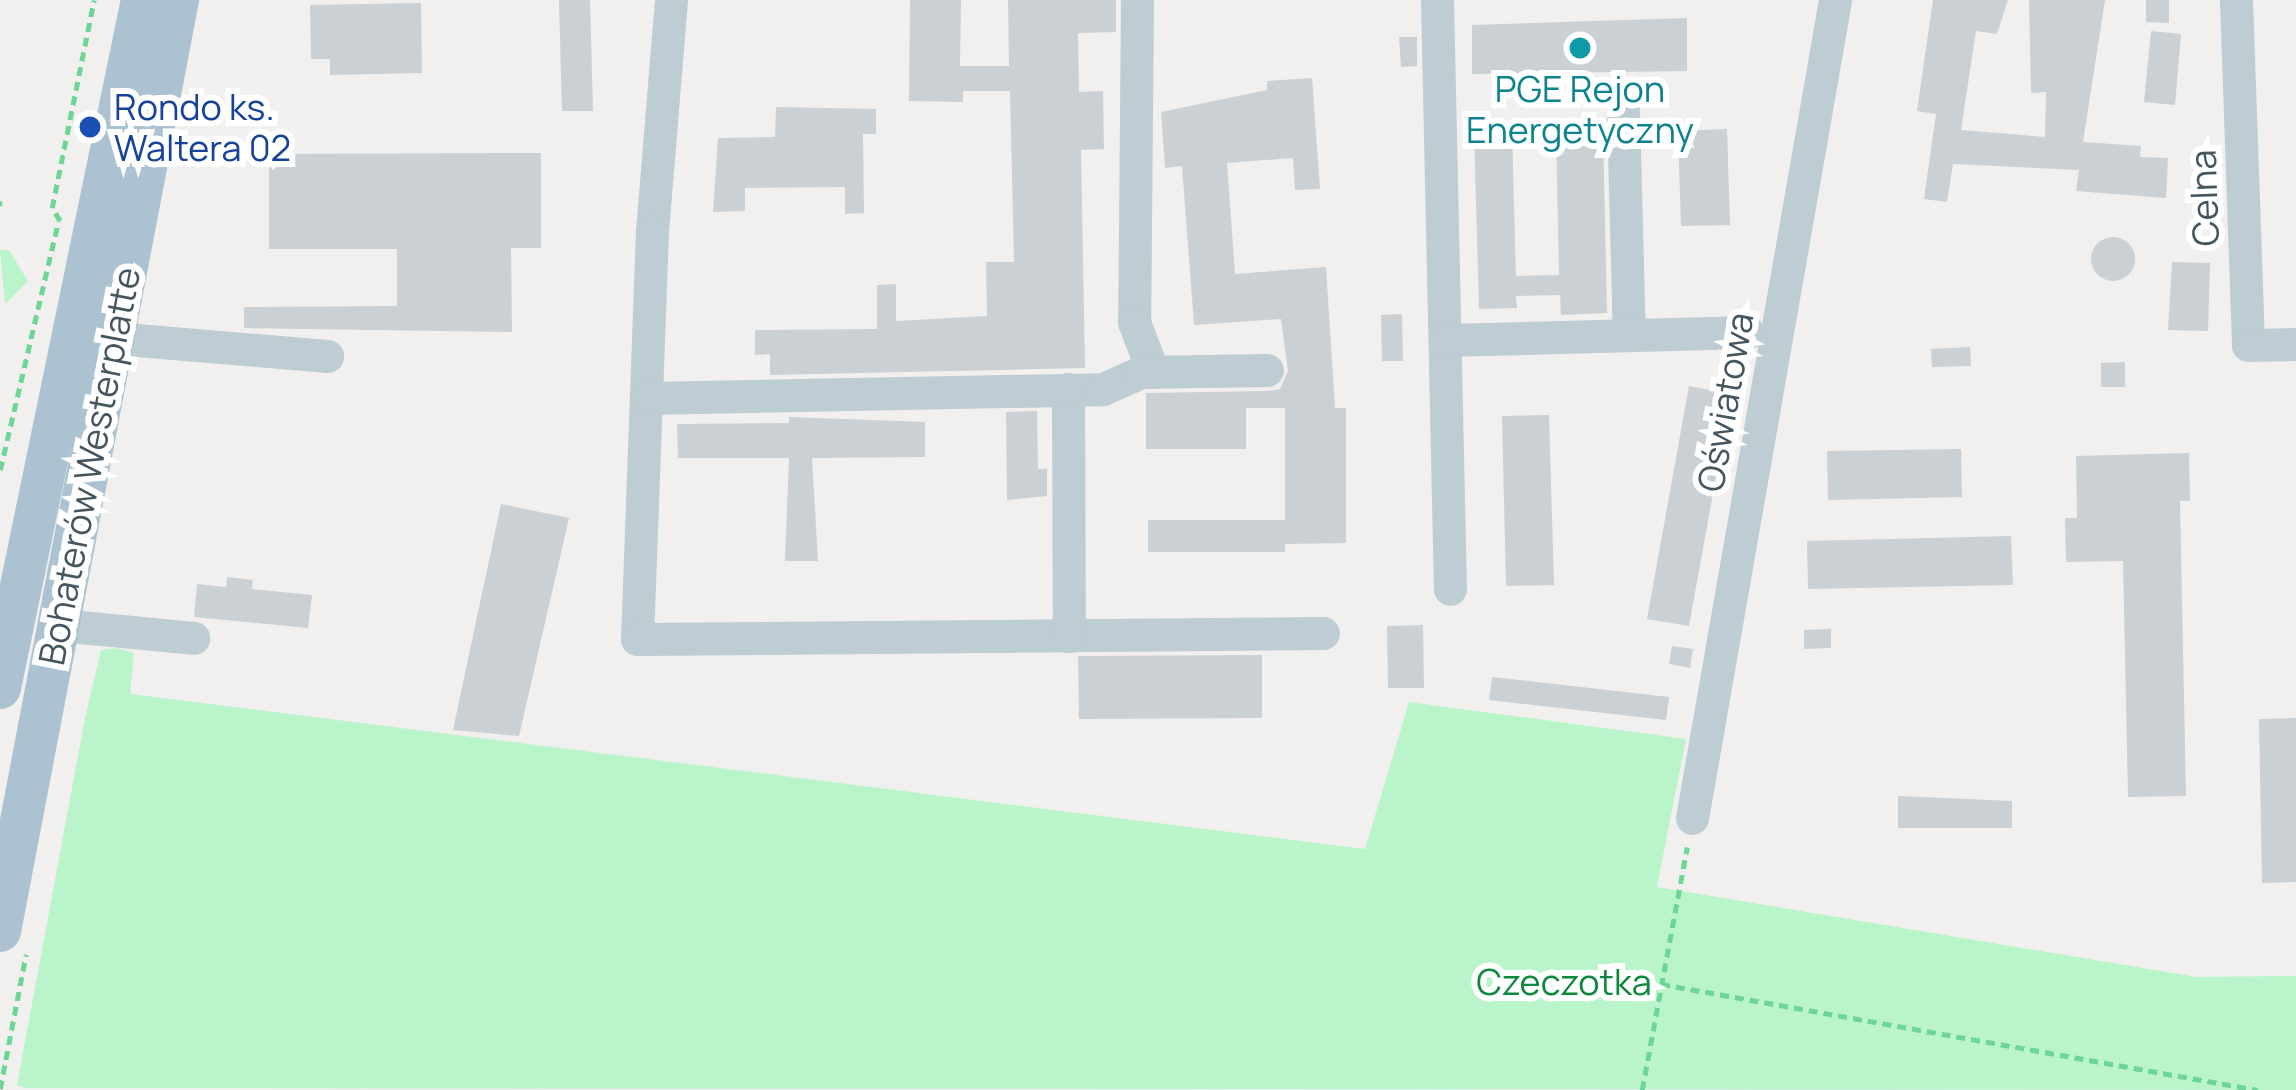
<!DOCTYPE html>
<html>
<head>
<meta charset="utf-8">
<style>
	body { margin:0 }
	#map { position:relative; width:2296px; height:1090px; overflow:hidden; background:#f2efef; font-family:Manrope,sans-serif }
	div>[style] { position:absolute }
	.green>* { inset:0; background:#b9f4ca }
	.building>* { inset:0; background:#cad0d4 }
	.round { border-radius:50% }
	.path>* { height:4.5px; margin-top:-2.25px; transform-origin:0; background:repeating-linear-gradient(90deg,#6dd697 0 9px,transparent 0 15px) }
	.minor>* { height:33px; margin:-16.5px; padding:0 16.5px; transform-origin:16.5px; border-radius:16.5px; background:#beccd3 }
	.major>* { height:42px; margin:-21px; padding:0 21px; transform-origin:21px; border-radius:21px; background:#acc2d1 }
	.dots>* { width:33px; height:33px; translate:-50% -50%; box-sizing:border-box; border:6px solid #fff; border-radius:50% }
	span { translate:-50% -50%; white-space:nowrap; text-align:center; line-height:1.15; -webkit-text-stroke:12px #fff; paint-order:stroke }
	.culture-label { font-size:36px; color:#0d838f }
	.transit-label { font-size:36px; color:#164399 }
	.left { translate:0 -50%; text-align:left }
	.street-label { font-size:36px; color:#45555f }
	.park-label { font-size:36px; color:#0d893e }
</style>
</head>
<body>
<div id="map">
	<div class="green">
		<i style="clip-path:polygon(0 250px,9px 250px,28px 281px,5px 304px)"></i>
		<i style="clip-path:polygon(116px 648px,134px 653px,130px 694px,1365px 849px,1409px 702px,1686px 739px,1657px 887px,2196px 977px,2296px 976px,2296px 1090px,27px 1088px,17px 1085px,85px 718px,101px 650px)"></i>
	</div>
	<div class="building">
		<i style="clip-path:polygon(559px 0,590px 0,593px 111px,562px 111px)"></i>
		<i style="clip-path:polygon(910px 0,961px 0,960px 66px,1009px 66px,1008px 0,1116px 0,1116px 32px,1078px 33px,1079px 92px,1103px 91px,1104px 149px,1081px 150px,1085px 368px,770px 375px,770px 354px,755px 355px,755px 330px,877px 329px,877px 285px,896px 284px,896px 321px,987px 316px,986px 262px,1014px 262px,1010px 91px,963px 91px,963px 102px,909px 101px)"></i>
		<i style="clip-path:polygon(1933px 0,2008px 0,1997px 34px,1976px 31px,1961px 130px,2045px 137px,2046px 92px,2031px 93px,2029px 0,2105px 0,2083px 142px,2141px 146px,2140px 157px,2168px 158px,2166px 198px,2076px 191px,2079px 170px,1953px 164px,1947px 202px,1924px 199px,1936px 114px,1917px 111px)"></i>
		<i style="clip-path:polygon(2146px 0,2169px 0,2169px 23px,2146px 22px)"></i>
		<i style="clip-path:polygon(421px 3px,422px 73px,330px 75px,330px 59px,311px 59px,310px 5px)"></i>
		<i style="clip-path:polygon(1687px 18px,1687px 71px,1472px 74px,1472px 25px)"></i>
		<i style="clip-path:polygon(2151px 31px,2181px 34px,2175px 105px,2144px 102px)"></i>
		<i style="clip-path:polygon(1399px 37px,1417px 37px,1417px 66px,1401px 67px)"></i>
		<i style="clip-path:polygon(1312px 78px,1320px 189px,1295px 190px,1293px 158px,1227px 163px,1235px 274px,1326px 267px,1335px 408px,1346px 408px,1346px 543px,1285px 544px,1285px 552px,1148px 552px,1148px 520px,1285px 520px,1285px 408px,1246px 408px,1246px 449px,1146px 449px,1146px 393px,1268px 391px,1280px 389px,1288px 371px,1281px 319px,1194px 325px,1182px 166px,1165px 168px,1161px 112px,1267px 90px,1267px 81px)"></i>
		<i style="clip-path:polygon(776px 107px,876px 109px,876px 134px,863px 134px,864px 213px,845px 214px,845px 187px,745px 188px,745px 211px,713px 212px,718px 138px,775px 137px)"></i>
		<i style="clip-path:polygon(1727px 129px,1730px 225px,1681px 226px,1678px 131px)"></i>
		<i style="clip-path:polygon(1512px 131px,1516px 276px,1559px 275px,1556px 133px,1603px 132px,1607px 313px,1561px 315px,1560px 295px,1516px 296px,1517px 308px,1479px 309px,1474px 132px)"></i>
		<i style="clip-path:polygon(541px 153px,541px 248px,511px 248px,512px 332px,244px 328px,244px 307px,397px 306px,397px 249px,269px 249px,269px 154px)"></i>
		<i class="round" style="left:2091px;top:237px;width:44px;height:44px"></i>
		<i style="clip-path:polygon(2172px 262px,2210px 263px,2208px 331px,2168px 330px)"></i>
		<i style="clip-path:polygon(1402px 314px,1403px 361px,1382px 361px,1381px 315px)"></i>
		<i style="clip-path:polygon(1970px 347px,1971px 366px,1932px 367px,1931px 349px)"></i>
		<i style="clip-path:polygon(2125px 362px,2125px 387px,2101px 387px,2101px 363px)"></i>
		<i style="clip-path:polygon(1689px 386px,1731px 394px,1689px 626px,1647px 619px)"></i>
		<i style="clip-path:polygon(1037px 411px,1038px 469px,1047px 469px,1047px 496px,1007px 500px,1006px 412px)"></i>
		<i style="clip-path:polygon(1549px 415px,1554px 585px,1506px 586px,1502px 416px)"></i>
		<i style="clip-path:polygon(789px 417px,925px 422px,925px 457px,812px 458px,818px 561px,785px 561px,789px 458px,678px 458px,677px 424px,789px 423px)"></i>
		<i style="clip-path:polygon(1961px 449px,1962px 497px,1828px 500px,1827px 451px)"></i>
		<i style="clip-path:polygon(2189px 453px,2190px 501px,2180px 501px,2186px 796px,2128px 797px,2123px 561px,2066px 562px,2065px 518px,2077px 518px,2076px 456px)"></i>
		<i style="clip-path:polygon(501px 504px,569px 518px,519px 736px,453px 730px)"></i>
		<i style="clip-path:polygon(2011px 536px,2013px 585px,1808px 589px,1807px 541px)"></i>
		<i style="clip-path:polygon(227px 577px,253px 580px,252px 589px,312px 595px,308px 628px,194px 617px,197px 584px,226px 587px)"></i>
		<i style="clip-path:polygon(1423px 625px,1424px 688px,1388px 688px,1387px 626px)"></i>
		<i style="clip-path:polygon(1831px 629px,1831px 648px,1804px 649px,1804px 630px)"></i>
		<i style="clip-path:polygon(1672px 646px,1693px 649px,1690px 668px,1669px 664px)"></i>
		<i style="clip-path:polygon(1262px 655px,1262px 718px,1079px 719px,1078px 656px)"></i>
		<i style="clip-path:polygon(1492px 677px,1669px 697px,1666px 720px,1489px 700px)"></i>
		<i style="clip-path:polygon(2296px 718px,2296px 882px,2262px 883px,2259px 719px)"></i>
		<i style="clip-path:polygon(1898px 796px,2012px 801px,2012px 828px,1898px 828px)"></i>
	</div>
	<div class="path">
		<i style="left:0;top:201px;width:5px;rotate:90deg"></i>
		<i style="left:60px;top:221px;width:15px;rotate:-122deg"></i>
		<i style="left:52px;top:208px;width:212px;rotate:-78.6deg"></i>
		<i style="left:0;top:470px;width:255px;rotate:-76.8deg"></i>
		<i style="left:1661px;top:984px;width:606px;rotate:10.07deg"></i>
		<i style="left:0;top:1089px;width:137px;rotate:-79.1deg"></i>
		<i style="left:1642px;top:1090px;width:247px;rotate:-79.5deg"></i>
	</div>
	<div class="minor">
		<i style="left:671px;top:0;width:232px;rotate:94.7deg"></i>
		<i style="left:652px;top:231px;width:408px;rotate:92.1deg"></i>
		<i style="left:637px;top:639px;width:686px;rotate:-0.5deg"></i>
		<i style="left:1137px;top:0;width:322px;rotate:90.5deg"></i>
		<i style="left:1134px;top:322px;width:53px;rotate:69.2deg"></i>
		<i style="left:1437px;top:0;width:589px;rotate:88.74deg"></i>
		<i style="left:2236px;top:0;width:345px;rotate:88deg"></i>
		<i style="left:2248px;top:345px;width:48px;rotate:-1.2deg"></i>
		<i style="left:1623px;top:112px;width:223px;rotate:88.5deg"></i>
		<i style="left:113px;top:338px;width:215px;rotate:4.8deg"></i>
		<i style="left:1445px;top:340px;width:303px;rotate:-1.5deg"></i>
		<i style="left:1068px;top:389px;width:247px;rotate:89.8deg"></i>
		<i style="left:646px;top:398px;width:457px;rotate:-1.1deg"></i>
		<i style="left:1103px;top:389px;width:42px;rotate:-24.1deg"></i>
		<i style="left:1141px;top:372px;width:126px;rotate:-0.9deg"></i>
		<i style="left:59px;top:625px;width:135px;rotate:5.5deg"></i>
		<i style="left:1692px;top:818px;width:830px;rotate:-80.08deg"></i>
	</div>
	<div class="major">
		<i style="left:0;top:688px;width:703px;rotate:-78.34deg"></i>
		<i style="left:0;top:931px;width:948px;rotate:-79.18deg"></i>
	</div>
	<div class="dots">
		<i style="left:1580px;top:48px;background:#0f9aa8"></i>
		<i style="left:90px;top:127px;background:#1a4fb4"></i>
	</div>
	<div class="culture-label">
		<span style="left:1580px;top:109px">PGE Rejon<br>Energetyczny</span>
	</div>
	<div class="transit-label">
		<span class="left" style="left:114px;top:127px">Rondo ks.<br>Waltera 02</span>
	</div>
	<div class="street-label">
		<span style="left:2204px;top:198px;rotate:-92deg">Celna</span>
		<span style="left:1725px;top:402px;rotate:-80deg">Oświatowa</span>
		<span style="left:89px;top:466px;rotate:-79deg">Bohaterów Westerplatte</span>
	</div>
	<div class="park-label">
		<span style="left:1564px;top:982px">Czeczotka</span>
	</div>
</div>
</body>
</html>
